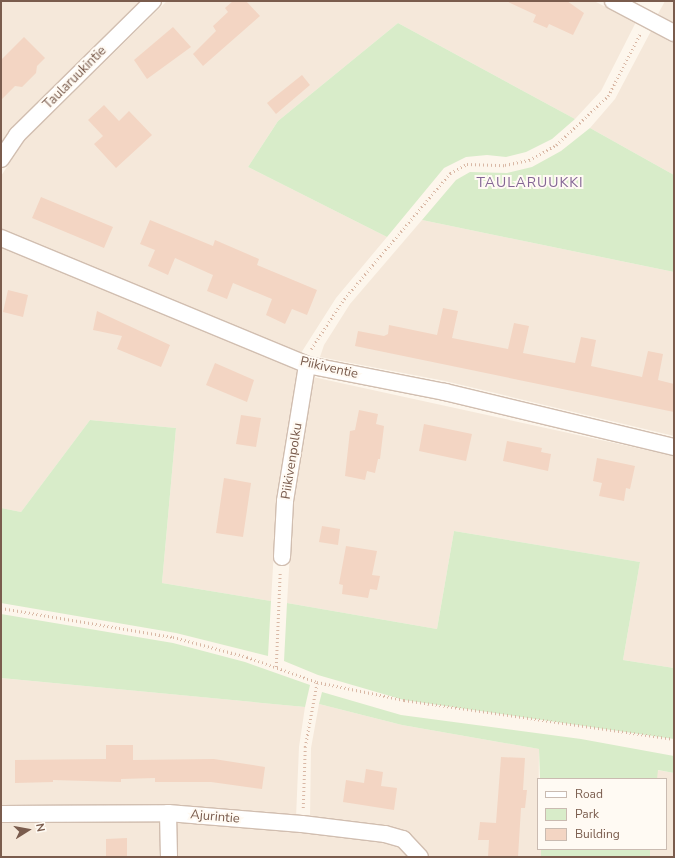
<!DOCTYPE html>
<html>
<head>
<meta charset="utf-8">
<style>
	body { margin:0 }
	#map { position:relative; width:675px; height:858px; overflow:hidden; background:#fdf6ec; font-family:"Nunito Sans",sans-serif }
	div>[style] { position:absolute }
	.residential>* { inset:0; background:#f5e8da }
	.green>* { inset:0; background:#d8ecc9 }
	.building>* { inset:0; background:#f3d5c3 }
	.path>* { height:2.5px; margin-top:-1.25px; transform-origin:0; background:repeating-linear-gradient(90deg,#d9b8a5 0 1px,transparent 0 4px) }
	.roads { filter:drop-shadow(1px 0 #d1beb0) drop-shadow(-1px 0 #d1beb0) drop-shadow(0 1px #d1beb0) drop-shadow(0 -1px #d1beb0) }
	.minor>* { height:16px; margin:-8px; padding:0 8px; transform-origin:8px; border-radius:8px; background:#fff }
	span { translate:-50% -50%; white-space:nowrap; text-align:center; line-height:1.15; -webkit-text-stroke:4px #fffaf3; paint-order:stroke }
	.street-label { font-size:13px; color:#7a5c4d }
	.neighbourhood-label { font-size:14px; color:#846695; letter-spacing:1px }
	.frame { position:absolute; inset:0; border:2px solid #7a5c4d; pointer-events:none }
	.legend { position:absolute; left:537px; top:778px; width:130px; height:72px; box-sizing:border-box; background:#fffaf3; border:1px solid #cabbb1; margin:0; padding:5px 7px; list-style:none; font-size:12px; color:#7a5c4d }
	.legend li { display:flex; align-items:center; gap:8px; height:20px }
	.legend b { width:20px; border:1px solid #cabbb1 }
	.north { position:absolute; left:8px; top:810px; width:40px; height:40px; -webkit-text-stroke:3px #fffaf3; paint-order:stroke; rotate:79deg; font-size:11px; font-weight:700; line-height:16px; text-align:center; color:#7a5c4d }
	.north::after { content:''; display:block; margin:auto; width:14px; height:18px; background:#7a5c4d; clip-path:polygon(50% 0,100% 100%,50% 72%,0 100%) }
</style>
</head>
<body>
<div id="map">
	<div class="residential">
		<i style="clip-path:polygon(1px 1px,141px 1px,1px 142px)"></i>
		<i style="clip-path:polygon(167px 1px,594px 1px,636px 22px,601px 91px,575px 119px,398px 23px,278px 121px,248px 167px,387px 237px,336px 298px,301px 353px,1px 229px,1px 176px,24px 141px)"></i>
		<i style="clip-path:polygon(665px 1px,674px 1px,674px 23px,658px 14px)"></i>
		<i style="clip-path:polygon(651px 31px,674px 44px,674px 175px,590px 128px,615px 99px)"></i>
		<i style="clip-path:polygon(422px 220px,674px 272px,674px 436px,445px 381px,320px 357px,324px 345px,350px 304px)"></i>
		<i style="clip-path:polygon(1px 247px,297px 370px,277px 500px,271px 601px,162px 583px,176px 428px,90px 420px,21px 512px,1px 508px)"></i>
		<i style="clip-path:polygon(313px 377px,674px 456px,674px 668px,623px 660px,640px 562px,454px 531px,437px 629px,287px 603px,293px 503px)"></i>
		<i style="clip-path:polygon(1px 678px,305px 707px,299px 747px,296px 818px,1px 808px)"></i>
		<i style="clip-path:polygon(319px 704px,402px 725px,539px 749px,538px 849px,541px 849px,541px 857px,426px 857px,419px 844px,310px 819px,311px 748px)"></i>
		<i style="clip-path:polygon(657px 770px,674px 773px,674px 857px,650px 857px,650px 849px,666px 849px,666px 779px,657px 779px)"></i>
		<i style="clip-path:polygon(174px 819px,302px 830px,400px 844px,413px 857px,175px 857px)"></i>
		<i style="clip-path:polygon(162px 820px,163px 857px,1px 857px,1px 821px)"></i>
	</div>
	<div class="green">
		<i style="clip-path:polygon(398px 23px,575px 119px,552px 139px,526px 152px,506px 157px,487px 155px,466px 157px,444px 168px,387px 237px,248px 167px,278px 121px)"></i>
		<i style="clip-path:polygon(590px 128px,674px 175px,674px 272px,422px 220px,456px 180px,470px 172px,507px 173px,532px 167px,561px 151px)"></i>
		<i style="clip-path:polygon(90px 420px,176px 428px,162px 583px,271px 601px,268px 656px,176px 633px,1px 603px,1px 508px,21px 512px)"></i>
		<i style="clip-path:polygon(454px 531px,640px 562px,623px 660px,674px 668px,674px 739px,404px 700px,318px 675px,284px 661px,287px 603px,437px 629px)"></i>
		<i style="clip-path:polygon(1px 614px,173px 643px,245px 662px,310px 685px,305px 707px,1px 678px)"></i>
		<i style="clip-path:polygon(322px 692px,401px 715px,581px 739px,674px 756px,674px 773px,658px 770px,657px 779px,540px 779px,539px 749px,402px 725px,319px 704px)"></i>
		<i style="clip-path:polygon(541px 849px,650px 849px,650px 857px,541px 857px)"></i>
	</div>
	<div class="building">
		<i style="clip-path:polygon(233px 1px,246px 1px,260px 16px,203px 66px,193px 54px,216px 31px,213px 26px,228px 12px,225px 8px)"></i>
		<i style="clip-path:polygon(506px 1px,567px 1px,584px 13px,573px 35px,549px 24px,547px 28px,533px 22px,536px 15px)"></i>
		<i style="clip-path:polygon(173px 27px,191px 47px,147px 79px,134px 60px)"></i>
		<i style="clip-path:polygon(24px 37px,45px 58px,37px 66px,36px 73px,22px 87px,15px 86px,1px 100px,1px 60px)"></i>
		<i style="clip-path:polygon(302px 75px,310px 85px,276px 114px,267px 103px)"></i>
		<i style="clip-path:polygon(104px 105px,119px 121px,129px 111px,152px 135px,116px 168px,94px 144px,103px 136px,88px 120px)"></i>
		<i style="clip-path:polygon(41px 197px,113px 227px,104px 248px,32px 218px)"></i>
		<i style="clip-path:polygon(150px 220px,213px 246px,215px 240px,259px 259px,257px 265px,317px 290px,307px 315px,292px 309px,285px 324px,266px 315px,272px 299px,233px 283px,227px 299px,207px 291px,213px 275px,175px 258px,168px 275px,148px 266px,155px 250px,140px 244px)"></i>
		<i style="clip-path:polygon(8px 290px,28px 295px,23px 317px,3px 312px)"></i>
		<i style="clip-path:polygon(443px 308px,458px 311px,452px 338px,508px 349px,514px 323px,529px 326px,523px 353px,575px 363px,581px 337px,596px 340px,591px 366px,642px 377px,648px 351px,663px 354px,658px 380px,674px 384px,674px 412px,355px 346px,358px 331px,384px 336px,388px 334px,389px 325px,437px 335px)"></i>
		<i style="clip-path:polygon(97px 311px,170px 345px,161px 367px,117px 349px,122px 336px,93px 330px)"></i>
		<i style="clip-path:polygon(215px 363px,254px 380px,247px 402px,206px 385px)"></i>
		<i style="clip-path:polygon(359px 410px,378px 414px,376px 424px,384px 426px,380px 459px,378px 459px,375px 473px,367px 471px,365px 480px,345px 476px,350px 431px,355px 430px)"></i>
		<i style="clip-path:polygon(241px 415px,261px 418px,256px 447px,236px 444px)"></i>
		<i style="clip-path:polygon(424px 424px,472px 434px,466px 461px,419px 451px)"></i>
		<i style="clip-path:polygon(507px 441px,542px 448px,541px 452px,551px 454px,548px 471px,503px 461px)"></i>
		<i style="clip-path:polygon(597px 458px,635px 466px,630px 489px,626px 488px,624px 501px,599px 496px,602px 483px,593px 481px)"></i>
		<i style="clip-path:polygon(224px 478px,251px 483px,243px 537px,216px 533px)"></i>
		<i style="clip-path:polygon(322px 526px,340px 529px,338px 545px,319px 542px)"></i>
		<i style="clip-path:polygon(346px 546px,377px 551px,372px 575px,380px 576px,377px 590px,370px 589px,368px 598px,342px 594px,343px 585px,339px 584px)"></i>
		<i style="clip-path:polygon(106px 745px,133px 745px,133px 760px,214px 759px,265px 767px,262px 789px,211px 782px,155px 782px,155px 778px,121px 779px,121px 782px,53px 780px,53px 782px,15px 783px,15px 760px,106px 759px)"></i>
		<i style="clip-path:polygon(501px 757px,525px 758px,523px 790px,527px 790px,525px 808px,521px 808px,518px 857px,488px 857px,489px 840px,478px 840px,480px 822px,496px 823px)"></i>
		<i style="clip-path:polygon(366px 769px,383px 772px,381px 786px,397px 788px,394px 810px,343px 802px,346px 780px,364px 783px)"></i>
		<i style="clip-path:polygon(127px 838px,127px 857px,106px 857px,106px 839px)"></i>
	</div>
	<div class="path">
		<i style="left:311px;top:349px;width:60px;rotate:-56.6deg"></i>
		<i style="left:344px;top:299px;width:165px;rotate:-49.9deg"></i>
		<i style="left:450px;top:173px;width:19px;rotate:-28deg"></i>
		<i style="left:467px;top:164px;width:38px;rotate:2deg"></i>
		<i style="left:505px;top:165px;width:25px;rotate:-12deg"></i>
		<i style="left:529px;top:160px;width:31px;rotate:-29deg"></i>
		<i style="left:556px;top:145px;width:71px;rotate:-43.3deg"></i>
		<i style="left:608px;top:96px;width:70px;rotate:-62.7deg"></i>
		<i style="left:1px;top:608px;width:174px;rotate:9.6deg"></i>
		<i style="left:173px;top:637px;width:77px;rotate:15.1deg"></i>
		<i style="left:247px;top:657px;width:74px;rotate:19.7deg"></i>
		<i style="left:317px;top:682px;width:89px;rotate:11.7deg"></i>
		<i style="left:404px;top:700px;width:273px;rotate:8.2deg"></i>
		<i style="left:276px;top:667px;width:94px;rotate:-87.6deg"></i>
		<i style="left:303px;top:808px;width:61px;rotate:-88.1deg"></i>
		<i style="left:305px;top:747px;width:66px;rotate:-79.5deg"></i>
	</div>
	<div class="roads">
		<div class="minor">
			<i style="left:613px;top:1px;width:69px;rotate:27.7deg"></i>
			<i style="left:1px;top:159px;width:29px;rotate:-56deg"></i>
			<i style="left:17px;top:135px;width:191px;rotate:-44.6deg"></i>
			<i style="left:1px;top:238px;width:331px;rotate:22.5deg"></i>
			<i style="left:307px;top:365px;width:141px;rotate:11.1deg"></i>
			<i style="left:445px;top:392px;width:236px;rotate:13.5deg"></i>
			<i style="left:282px;top:557px;width:56px;rotate:-86.9deg"></i>
			<i style="left:285px;top:501px;width:138px;rotate:-80.8deg"></i>
			<i style="left:168px;top:813px;width:44px;rotate:88.7deg"></i>
			<i style="left:1px;top:814px;width:167px;rotate:-0.3deg"></i>
			<i style="left:168px;top:813px;width:134px;rotate:4.7deg"></i>
			<i style="left:302px;top:824px;width:84px;rotate:6.9deg"></i>
			<i style="left:385px;top:834px;width:19px;rotate:16deg"></i>
			<i style="left:403px;top:839px;width:25px;rotate:47deg"></i>
		</div>
	</div>
	<div class="street-label">
		<span style="left:75px;top:78px;rotate:-45deg">Taularuukintie</span>
		<span style="left:329px;top:368px;rotate:13deg">Piikiventie</span>
		<span style="left:292px;top:461px;rotate:-81deg">Piikivenpolku</span>
		<span style="left:215px;top:817px;rotate:5deg">Ajurintie</span>
	</div>
	<div class="neighbourhood-label">
		<span style="left:530px;top:183px">TAULARUUKKI</span>
	</div>
	<div class="frame"></div>
	<ul class="legend">
	<li><b style="height:5px;background:#fff"></b>Road</li>
	<li><b style="height:11px;background:#d8ecc9"></b>Park</li>
	<li><b style="height:11px;background:#f3d5c3"></b>Building</li>
	</ul>
	<div class="north">N</div>
</div>
</body>
</html>
